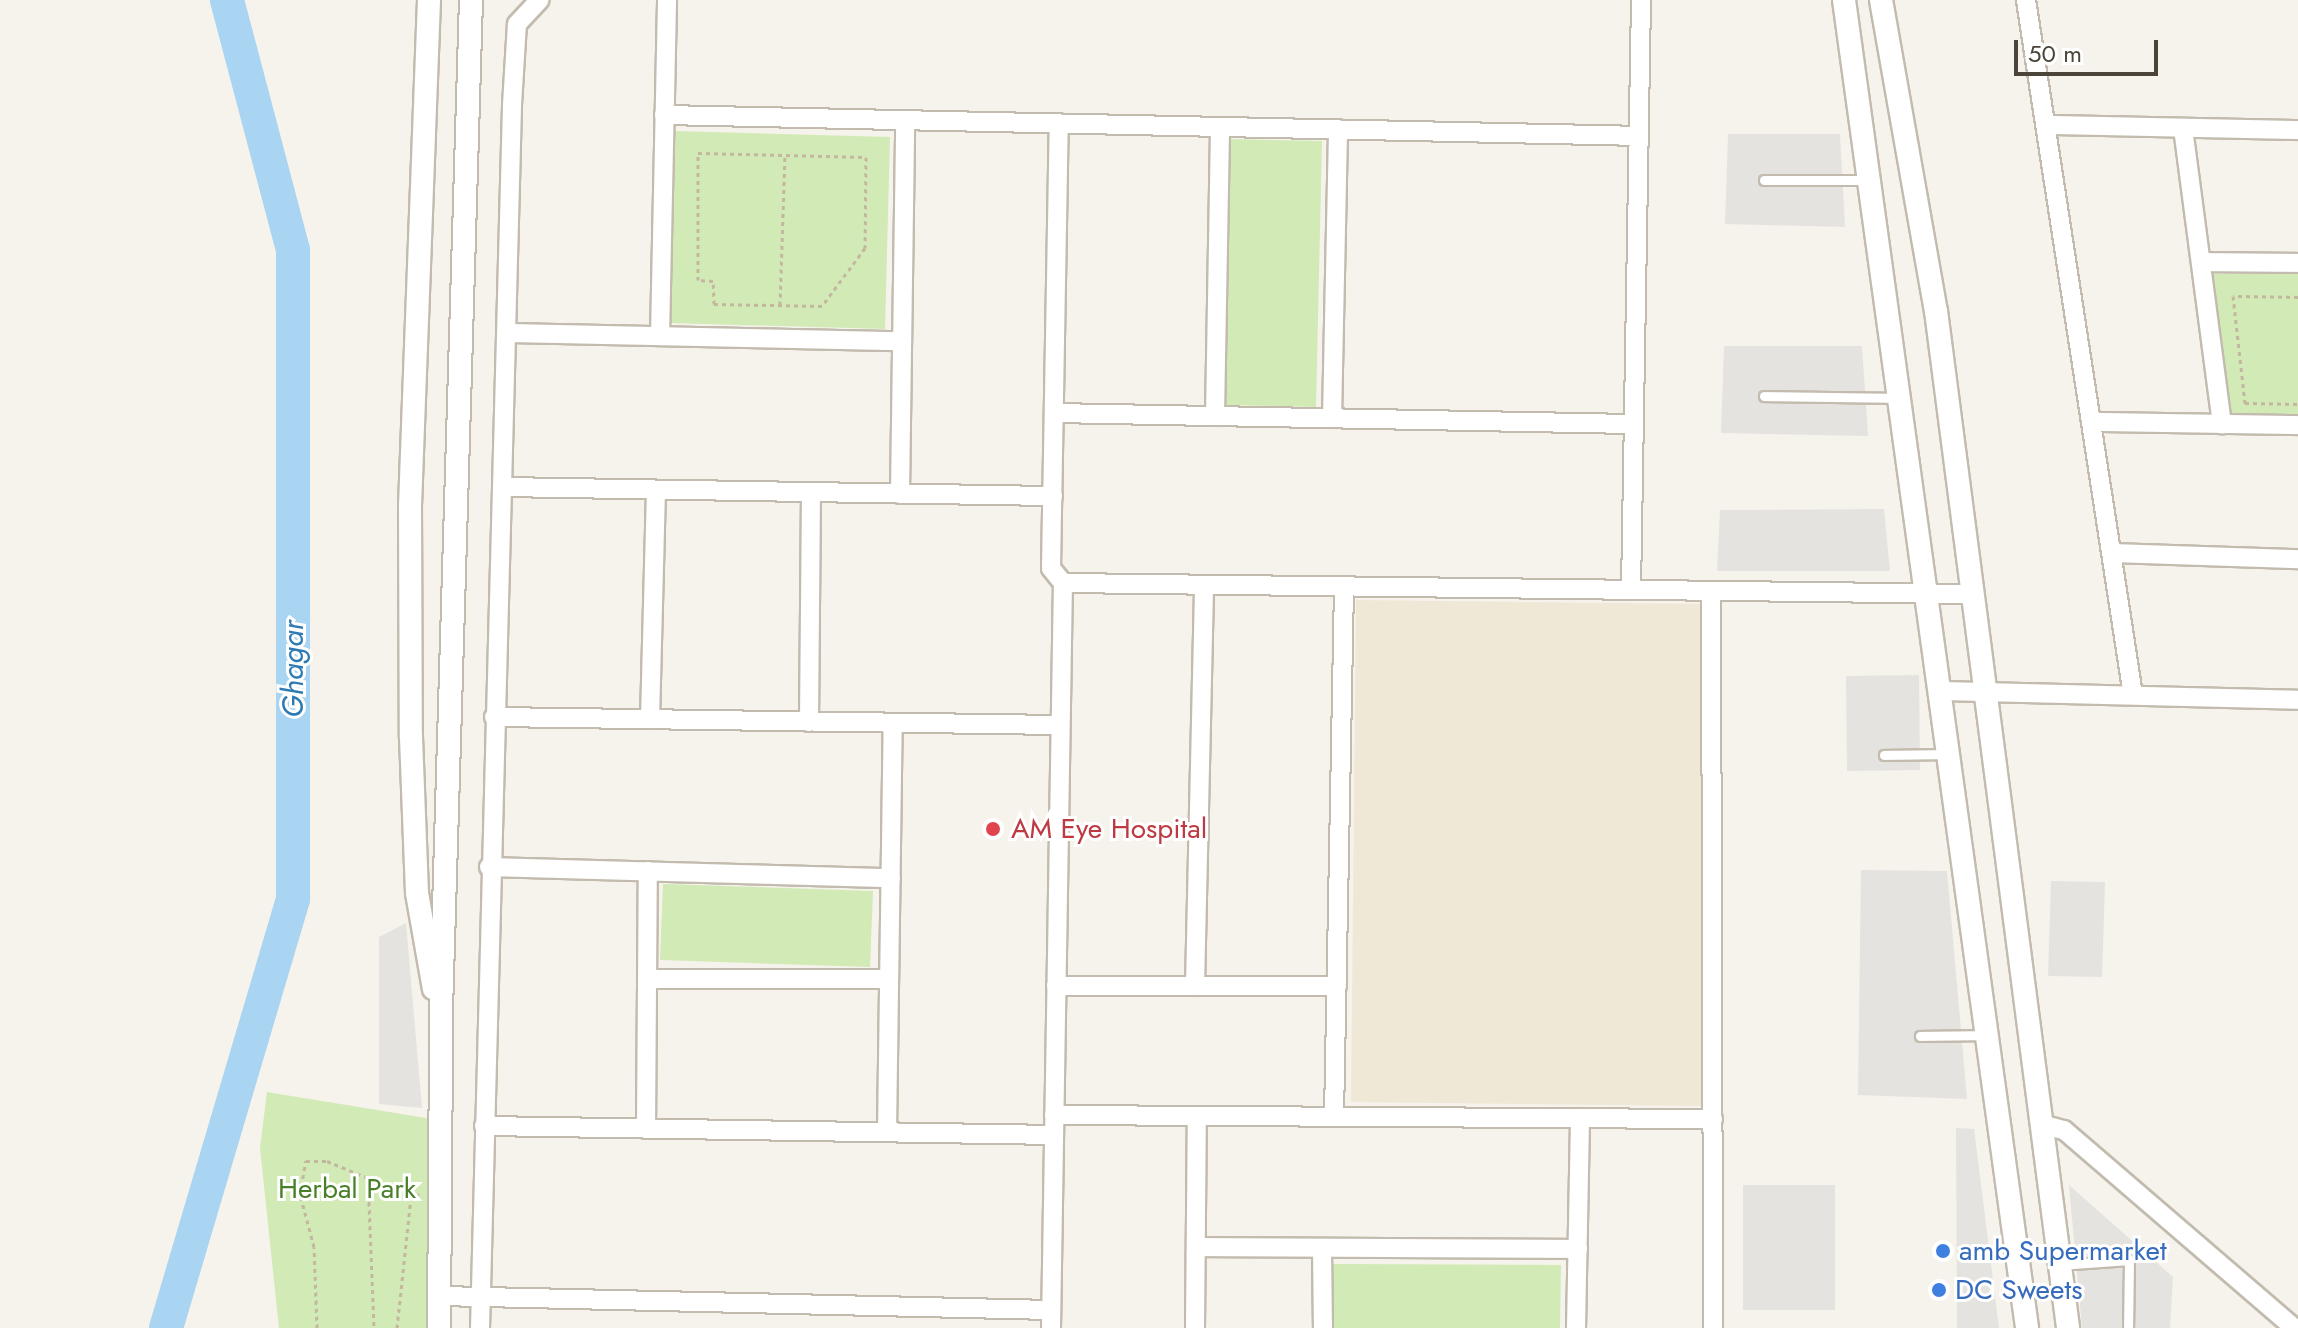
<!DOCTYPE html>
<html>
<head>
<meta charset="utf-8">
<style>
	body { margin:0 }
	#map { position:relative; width:2298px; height:1328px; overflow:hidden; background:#f6f3ec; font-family:Jost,sans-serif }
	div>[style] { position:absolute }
	.education>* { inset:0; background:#efe8d6 }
	.green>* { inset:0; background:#d2eab5 }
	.parking>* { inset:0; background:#e5e3e0 }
	.river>* { height:34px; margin:-17px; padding:0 17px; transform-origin:17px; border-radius:17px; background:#a9d4f2 }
	.path>* { height:3px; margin-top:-1.5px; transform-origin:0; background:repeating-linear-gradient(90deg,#c4b79f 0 4px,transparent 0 8px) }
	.roads { filter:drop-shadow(2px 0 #c2bbae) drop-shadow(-2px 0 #c2bbae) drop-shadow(0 2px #c2bbae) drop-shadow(0 -2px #c2bbae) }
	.service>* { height:9px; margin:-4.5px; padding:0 4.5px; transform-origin:4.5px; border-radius:4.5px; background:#fff }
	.minor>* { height:18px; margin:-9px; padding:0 9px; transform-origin:9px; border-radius:9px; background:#fff }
	.tertiary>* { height:22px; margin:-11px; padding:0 11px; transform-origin:11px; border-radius:11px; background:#fff }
	.dots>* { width:22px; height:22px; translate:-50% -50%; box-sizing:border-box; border:4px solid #fff; border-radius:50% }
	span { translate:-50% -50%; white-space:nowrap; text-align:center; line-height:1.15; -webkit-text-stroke:6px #fff; paint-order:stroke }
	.health-label { font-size:28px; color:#be3a42 }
	.left { translate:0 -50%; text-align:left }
	.park-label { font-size:28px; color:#4a7f2a }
	.shop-label { font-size:28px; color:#366cbe }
	.water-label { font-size:30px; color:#2e7ab2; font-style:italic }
	.scale { position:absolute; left:2014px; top:40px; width:144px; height:36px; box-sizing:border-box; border:4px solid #4b4439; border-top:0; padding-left:10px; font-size:24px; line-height:28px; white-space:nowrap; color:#4b4439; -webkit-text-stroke:6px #fff; paint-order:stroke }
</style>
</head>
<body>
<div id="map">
	<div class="education">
		<i style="clip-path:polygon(1356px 600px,1708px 604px,1703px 1106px,1351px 1102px)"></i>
	</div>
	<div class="green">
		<i style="clip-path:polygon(674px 131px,890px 137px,885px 329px,669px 323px)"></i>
		<i style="clip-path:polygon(1228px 139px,1322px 141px,1316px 407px,1222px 405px)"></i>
		<i style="clip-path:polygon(2212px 274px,2298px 274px,2298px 419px,2228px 418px)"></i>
		<i style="clip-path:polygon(663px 884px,873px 891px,870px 967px,660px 960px)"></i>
		<i style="clip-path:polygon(267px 1092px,432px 1119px,426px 1328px,279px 1328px,260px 1148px)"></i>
		<i style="clip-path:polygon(1331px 1264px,1561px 1265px,1560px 1328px,1331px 1328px)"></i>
	</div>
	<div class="parking">
		<i style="clip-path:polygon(1728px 134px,1840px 134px,1845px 227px,1725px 224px)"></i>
		<i style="clip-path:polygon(1724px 346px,1862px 346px,1868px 436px,1721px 433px)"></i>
		<i style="clip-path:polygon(1884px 509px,1890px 571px,1717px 571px,1720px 510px)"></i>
		<i style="clip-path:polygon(1919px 675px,1920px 770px,1847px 771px,1846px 676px)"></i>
		<i style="clip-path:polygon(1861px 870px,1947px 871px,1967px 1099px,1858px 1095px)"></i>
		<i style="clip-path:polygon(2051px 881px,2105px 882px,2102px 977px,2048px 976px)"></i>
		<i style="clip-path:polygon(406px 923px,422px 1108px,379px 1104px,379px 937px)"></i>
		<i style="clip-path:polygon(1956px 1128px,1974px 1129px,1999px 1328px,1957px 1328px)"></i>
		<i style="clip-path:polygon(1743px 1185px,1835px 1185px,1835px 1310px,1743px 1310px)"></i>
		<i style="clip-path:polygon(2069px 1185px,2173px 1277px,2170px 1328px,2082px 1328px)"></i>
	</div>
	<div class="river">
		<i style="left:166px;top:1328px;width:447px;rotate:-73.5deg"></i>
		<i style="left:293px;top:899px;width:649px;rotate:-90deg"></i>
		<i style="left:293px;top:250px;width:259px;rotate:-104.8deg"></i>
	</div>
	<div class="path">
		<i style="left:698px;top:153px;width:168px;rotate:1.4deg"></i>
		<i style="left:866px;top:157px;width:91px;rotate:90.6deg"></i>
		<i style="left:865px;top:248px;width:72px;rotate:126.6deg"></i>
		<i style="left:822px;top:306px;width:108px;rotate:-178.9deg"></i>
		<i style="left:714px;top:304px;width:23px;rotate:-92deg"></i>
		<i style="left:713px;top:281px;width:15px;rotate:-176deg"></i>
		<i style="left:698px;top:280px;width:127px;rotate:-90deg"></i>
		<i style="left:2298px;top:297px;width:65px;rotate:-179.1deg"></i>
		<i style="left:2233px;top:296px;width:108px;rotate:83.6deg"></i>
		<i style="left:2245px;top:403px;width:53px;rotate:1.1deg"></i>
		<i style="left:780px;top:305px;width:150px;rotate:-88.1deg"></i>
		<i style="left:317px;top:1328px;width:81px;rotate:-92.1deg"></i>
		<i style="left:314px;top:1247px;width:55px;rotate:-104.8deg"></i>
		<i style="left:300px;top:1194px;width:34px;rotate:-80deg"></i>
		<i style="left:306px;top:1161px;width:21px"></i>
		<i style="left:327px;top:1161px;width:44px;rotate:22.5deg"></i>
		<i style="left:368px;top:1178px;width:150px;rotate:87.7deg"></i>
		<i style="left:397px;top:1328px;width:131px;rotate:-83.9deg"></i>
		<i style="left:411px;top:1198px;width:9px;rotate:-27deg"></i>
	</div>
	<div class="roads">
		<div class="service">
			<i style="left:1764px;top:180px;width:106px"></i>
			<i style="left:1764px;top:396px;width:135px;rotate:0.8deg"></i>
			<i style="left:1884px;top:755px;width:63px;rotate:-0.9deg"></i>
			<i style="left:1920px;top:1036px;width:68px;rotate:-0.8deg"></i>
			<i style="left:2059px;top:1265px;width:70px;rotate:-4.1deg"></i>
			<i style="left:2129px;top:1260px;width:68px;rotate:90.8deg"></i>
		</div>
		<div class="minor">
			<i style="left:2026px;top:0;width:703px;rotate:81.25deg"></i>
			<i style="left:664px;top:115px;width:975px;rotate:1.23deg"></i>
			<i style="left:2051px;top:125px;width:247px;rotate:1.2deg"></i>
			<i style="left:2183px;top:128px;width:299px;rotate:82.5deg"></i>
			<i style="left:2202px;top:262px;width:96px;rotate:0.6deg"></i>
			<i style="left:507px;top:333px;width:395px;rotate:1.2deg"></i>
			<i style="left:660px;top:336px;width:336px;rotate:-88.8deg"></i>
			<i style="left:1054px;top:413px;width:580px;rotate:1.09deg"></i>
			<i style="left:1215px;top:416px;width:289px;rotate:-89deg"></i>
			<i style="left:1332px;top:418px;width:289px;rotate:-88.8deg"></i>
			<i style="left:2096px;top:422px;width:202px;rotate:0.9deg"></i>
			<i style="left:502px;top:487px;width:551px;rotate:0.94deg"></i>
			<i style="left:900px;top:494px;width:374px;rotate:-89.2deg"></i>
			<i style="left:2114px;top:553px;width:184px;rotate:1.9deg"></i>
			<i style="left:1063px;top:583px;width:909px;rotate:0.69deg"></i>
			<i style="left:1631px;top:590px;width:590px;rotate:-89.03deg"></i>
			<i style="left:1711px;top:591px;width:737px;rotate:89.84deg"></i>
			<i style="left:1941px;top:691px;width:357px;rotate:1.4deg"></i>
			<i style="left:494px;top:717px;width:566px;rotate:0.81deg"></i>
			<i style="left:650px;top:719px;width:229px;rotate:-88.5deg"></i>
			<i style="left:809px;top:722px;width:230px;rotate:-89.5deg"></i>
			<i style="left:489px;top:867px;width:402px;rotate:1.6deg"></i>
			<i style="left:647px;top:979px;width:242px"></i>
			<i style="left:1056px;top:986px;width:281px"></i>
			<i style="left:1195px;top:986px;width:401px;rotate:-88.7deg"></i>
			<i style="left:1054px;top:1115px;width:659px;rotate:0.35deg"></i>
			<i style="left:1334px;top:1117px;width:530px;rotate:-88.92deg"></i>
			<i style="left:2041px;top:1124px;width:24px;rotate:15deg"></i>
			<i style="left:2064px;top:1130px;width:303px;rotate:40.7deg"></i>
			<i style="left:484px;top:1126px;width:570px;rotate:0.9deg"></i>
			<i style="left:646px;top:1129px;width:258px;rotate:-89.6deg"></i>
			<i style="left:887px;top:1132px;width:409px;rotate:-89.2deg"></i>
			<i style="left:1196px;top:1247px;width:382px;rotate:0.3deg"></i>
			<i style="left:1322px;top:1249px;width:79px;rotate:89.3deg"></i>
			<i style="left:439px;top:1296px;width:612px;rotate:1.31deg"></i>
			<i style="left:480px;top:1328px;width:1223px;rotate:-88.5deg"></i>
			<i style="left:512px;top:105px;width:81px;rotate:-86.5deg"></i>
			<i style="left:517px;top:24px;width:33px;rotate:-47deg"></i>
			<i style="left:1051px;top:1328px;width:745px;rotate:-89.08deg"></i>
			<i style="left:1063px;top:583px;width:19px;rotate:-129deg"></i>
			<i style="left:1051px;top:568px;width:445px;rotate:-89deg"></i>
			<i style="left:1195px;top:1328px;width:212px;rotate:-89.5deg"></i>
			<i style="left:1576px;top:1328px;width:210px;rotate:-88.9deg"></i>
		</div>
		<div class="tertiary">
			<i style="left:429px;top:0;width:505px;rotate:92.15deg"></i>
			<i style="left:410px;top:505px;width:232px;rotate:89.8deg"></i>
			<i style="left:411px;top:737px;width:156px;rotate:87.8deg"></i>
			<i style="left:417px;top:893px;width:97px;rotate:80deg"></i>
			<i style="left:1844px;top:0;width:1341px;rotate:82.15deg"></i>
			<i style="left:1881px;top:0;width:316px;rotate:80deg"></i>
			<i style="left:1936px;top:311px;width:1026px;rotate:82.6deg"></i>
			<i style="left:439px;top:1328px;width:318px;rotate:-89.6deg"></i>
			<i style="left:441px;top:1010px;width:1010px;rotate:-88.3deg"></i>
		</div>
	</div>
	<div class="dots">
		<i style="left:993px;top:829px;background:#e0444e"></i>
		<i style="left:1943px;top:1251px;background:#3f7fe0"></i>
		<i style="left:1939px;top:1290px;background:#3f7fe0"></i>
	</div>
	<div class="health-label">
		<span class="left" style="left:1011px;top:829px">AM Eye Hospital</span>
	</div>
	<div class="park-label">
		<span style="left:347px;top:1189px">Herbal Park</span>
	</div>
	<div class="shop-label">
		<span class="left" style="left:1959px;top:1251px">amb Supermarket</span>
		<span class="left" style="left:1955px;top:1290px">DC Sweets</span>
	</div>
	<div class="water-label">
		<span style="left:293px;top:669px;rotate:-90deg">Ghagar</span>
	</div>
	<div class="scale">50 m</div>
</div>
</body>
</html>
